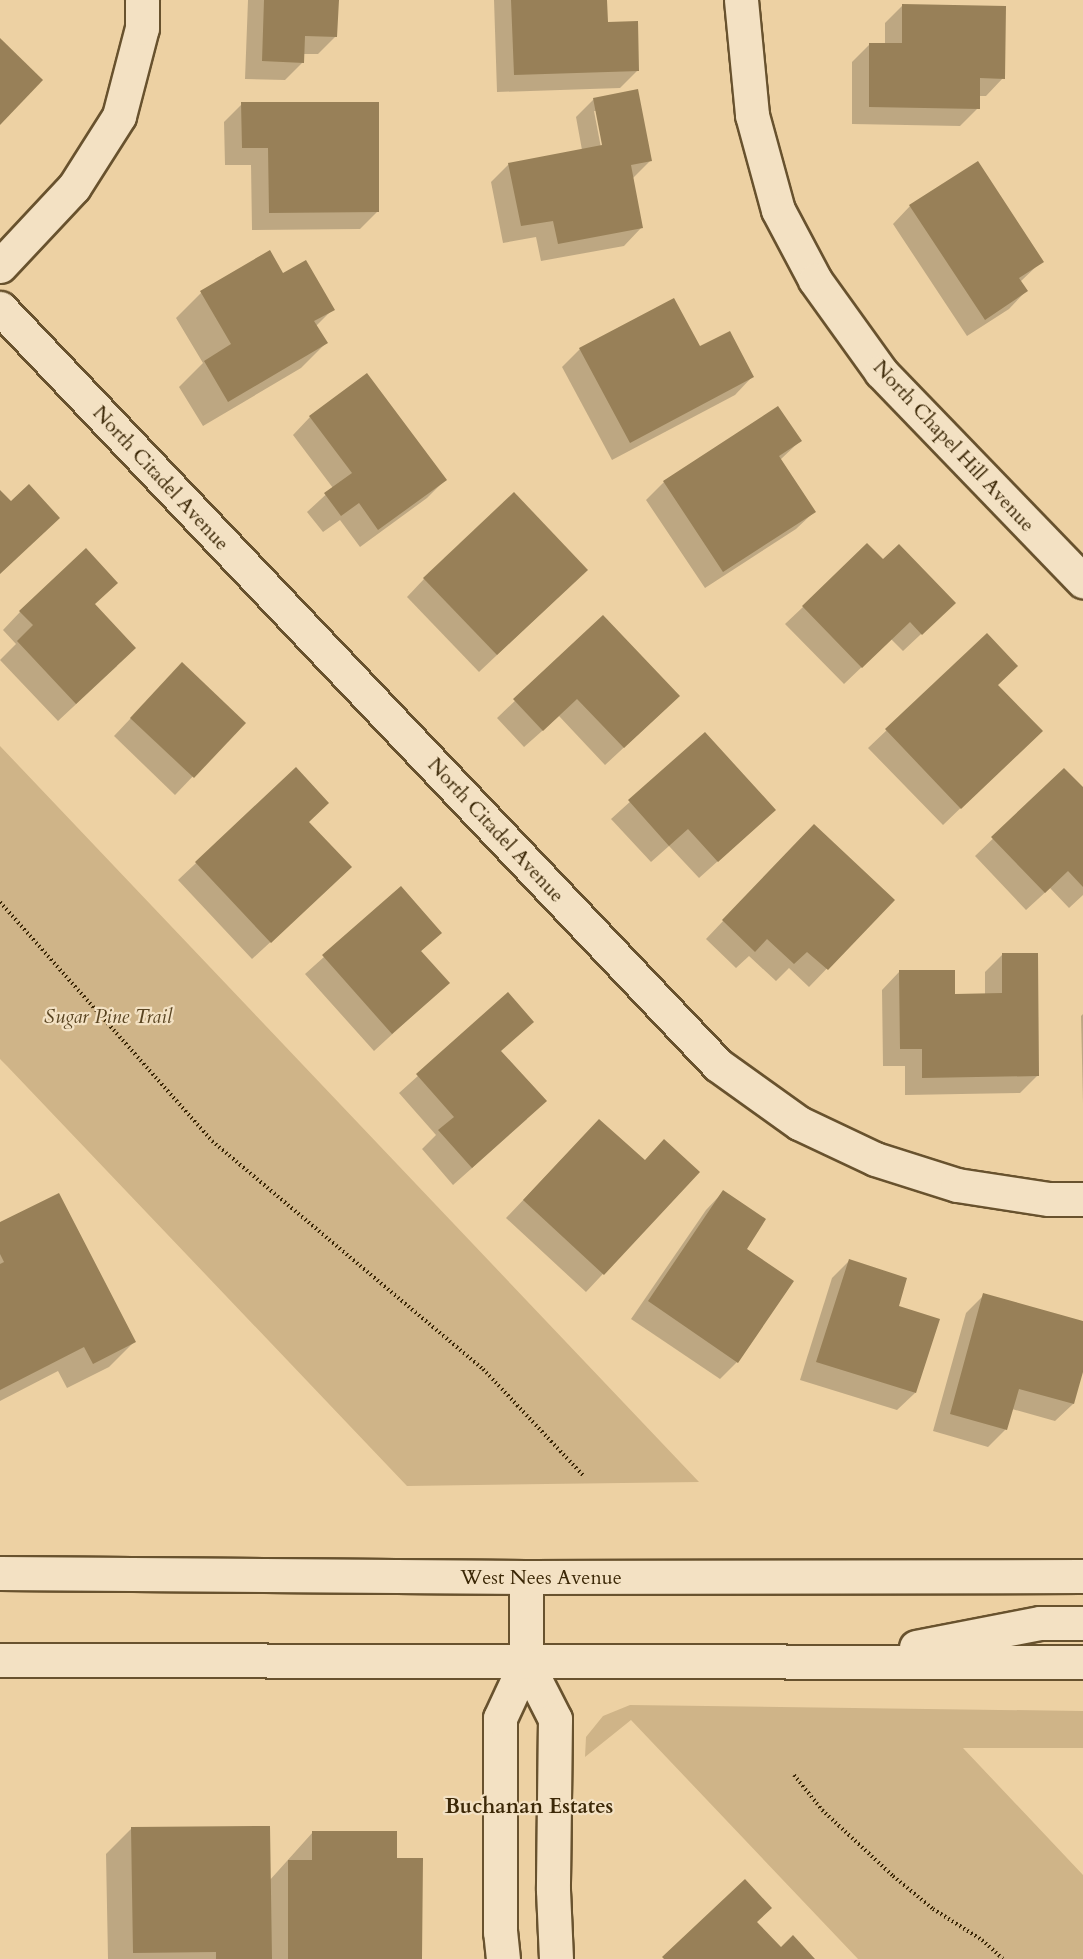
<!DOCTYPE html>
<html>
<head>
<meta charset="utf-8">
<style>
	body { margin:0 }
	#map { position:relative; width:1083px; height:1959px; overflow:hidden; background:#edd1a3; font-family:Cardo,serif }
	div>[style] { position:absolute }
	.green>* { inset:0; background:#cfb488 }
	.shadow>* { inset:0; background:#0003 }
	.building>* { inset:0; background:#988058 }
	.path>* { height:4px; margin-top:-2px; transform-origin:0; background:repeating-linear-gradient(90deg,#3c2807 0 1.5px,transparent 0 4.5px) }
	.roads { filter:drop-shadow(2px 0 #68522e) drop-shadow(-2px 0 #68522e) drop-shadow(0 2px #68522e) drop-shadow(0 -2px #68522e) }
	.street>* { height:33px; margin:-16.5px; padding:0 16.5px; transform-origin:16.5px; border-radius:16.5px; background:#f3e1c3 }
	.secondary>* { height:33px; margin:-16.5px; padding:0 16.5px; transform-origin:16.5px; border-radius:16.5px; background:#f3e1c3 }
	span { translate:-50% -50%; white-space:nowrap; text-align:center; line-height:1.15; -webkit-text-stroke:4.5px #f3e1c3; paint-order:stroke }
	.street-label { font-size:20px; color:#3c2807 }
	.park-label { font-size:20px; color:#594421; font-style:italic }
	.neighbourhood-label { font-size:21px; color:#3c2807; font-weight:700 }
</style>
</head>
<body>
<div id="map">
	<div class="green">
		<i style="clip-path:polygon(0 746px,699px 1482px,407px 1486px,7px 1066px,0 1059px)"></i>
		<i style="clip-path:polygon(630px 1705px,1083px 1711px,1083px 1748px,963px 1748px,1083px 1875px,1083px 1959px,858px 1959px,631px 1720px,585px 1757px,586px 1737px,603px 1716px)"></i>
	</div>
	<div class="shadow">
		<i style="clip-path:polygon(248px 0,337px 0,336px 36px,318px 54px,303px 54px,303px 62px,285px 80px,245px 79px)"></i>
		<i style="clip-path:polygon(494px 0,606px 0,607px 24px,638px 70px,620px 88px,497px 92px)"></i>
		<i style="clip-path:polygon(903px 5px,1003px 78px,986px 96px,978px 96px,978px 108px,960px 126px,852px 124px,852px 62px,870px 44px,885px 44px,885px 23px)"></i>
		<i style="clip-path:polygon(evenodd,594px 99px,651px 160px,633px 178px,641px 228px,624px 246px,541px 261px,536px 237px,503px 243px,491px 182px,509px 164px,582px 150px,576px 117px,594px 99px,594px 111px,597px 111px,605px 152px,602px 153px,594px 111px)"></i>
		<i style="clip-path:polygon(242px 104px,378px 211px,360px 229px,252px 230px,251px 165px,225px 165px,224px 122px)"></i>
		<i style="clip-path:polygon(910px 206px,1042px 261px,1020px 282px,1026px 291px,1009px 309px,967px 336px,893px 224px)"></i>
		<i style="clip-path:polygon(283px 275px,333px 309px,316px 326px,326px 343px,301px 368px,203px 426px,179px 387px,203px 363px,176px 318px,201px 293px)"></i>
		<i style="clip-path:polygon(580px 349px,752px 377px,735px 395px,612px 460px,562px 367px)"></i>
		<i style="clip-path:polygon(310px 417px,445px 480px,427px 498px,360px 547px,340px 520px,323px 532px,307px 512px,333px 488px,293px 435px)"></i>
		<i style="clip-path:polygon(800px 441px,780px 460px,814px 512px,796px 529px,705px 588px,646px 500px,664px 482px)"></i>
		<i style="clip-path:polygon(424px 579px,568px 588px,479px 672px,407px 597px)"></i>
		<i style="clip-path:polygon(94px 605px,117px 666px,58px 721px,0 660px,16px 644px,3px 630px,20px 612px)"></i>
		<i style="clip-path:polygon(803px 607px,936px 620px,903px 651px,891px 639px,844px 684px,785px 624px)"></i>
		<i style="clip-path:polygon(603px 617px,660px 714px,605px 765px,559px 716px,524px 747px,497px 718px)"></i>
		<i style="clip-path:polygon(987px 635px,996px 685px,1023px 748px,943px 825px,868px 748px)"></i>
		<i style="clip-path:polygon(165px 682px,244px 723px,175px 795px,114px 736px)"></i>
		<i style="clip-path:polygon(705px 734px,756px 827px,699px 878px,669px 846px,651px 862px,611px 819px)"></i>
		<i style="clip-path:polygon(296px 769px,307px 822px,332px 885px,252px 959px,178px 880px)"></i>
		<i style="clip-path:polygon(1064px 770px,1083px 789px,1083px 895px,1069px 908px,1050px 888px,1026px 910px,975px 856px)"></i>
		<i style="clip-path:polygon(796px 844px,893px 900px,809px 987px,789px 968px,776px 981px,749px 956px,736px 968px,706px 939px)"></i>
		<i style="clip-path:polygon(401px 888px,440px 933px,420px 952px,448px 983px,374px 1051px,305px 974px)"></i>
		<i style="clip-path:polygon(1002px 955px,1038px 1075px,1020px 1093px,905px 1095px,905px 1066px,883px 1066px,882px 990px,899px 972px,953px 996px,985px 995px,985px 972px)"></i>
		<i style="clip-path:polygon(508px 995px,500px 1052px,527px 1119px,453px 1185px,422px 1149px,436px 1135px,399px 1093px)"></i>
		<i style="clip-path:polygon(1083px 1014px,1083px 1104px,1081px 1016px)"></i>
		<i style="clip-path:polygon(582px 1138px,644px 1162px,698px 1172px,586px 1292px,506px 1218px)"></i>
		<i style="clip-path:polygon(723px 1192px,745px 1249px,737px 1362px,720px 1379px,631px 1319px,706px 1210px)"></i>
		<i style="clip-path:polygon(0 1224px,134px 1342px,109px 1367px,67px 1388px,58px 1371px,0 1401px)"></i>
		<i style="clip-path:polygon(850px 1260px,915px 1393px,897px 1410px,800px 1380px,832px 1278px)"></i>
		<i style="clip-path:polygon(984px 1295px,1083px 1323px,1083px 1366px,1073px 1404px,1055px 1421px,1012px 1409px,1006px 1429px,988px 1447px,933px 1431px,966px 1313px)"></i>
		<i style="clip-path:polygon(131px 1829px,269px 1881px,313px 1832px,396px 1860px,421px 1959px,108px 1959px,106px 1854px)"></i>
	</div>
	<div class="building">
		<i style="clip-path:polygon(264px 0,339px 0,337px 37px,305px 36px,304px 63px,262px 61px)"></i>
		<i style="clip-path:polygon(511px 0,607px 0,608px 22px,638px 21px,639px 71px,514px 75px)"></i>
		<i style="clip-path:polygon(902px 4px,1006px 6px,1005px 79px,980px 78px,980px 109px,869px 107px,869px 43px,902px 43px)"></i>
		<i style="clip-path:polygon(0 38px,43px 80px,0 125px)"></i>
		<i style="clip-path:polygon(638px 89px,652px 161px,631px 165px,643px 228px,558px 244px,553px 221px,521px 226px,508px 163px,602px 145px,593px 98px)"></i>
		<i style="clip-path:polygon(241px 102px,379px 102px,379px 212px,269px 213px,268px 148px,242px 148px)"></i>
		<i style="clip-path:polygon(978px 161px,1044px 262px,1019px 278px,1028px 291px,985px 320px,909px 205px)"></i>
		<i style="clip-path:polygon(270px 250px,283px 273px,306px 260px,335px 310px,314px 321px,328px 343px,228px 402px,204px 361px,231px 344px,200px 291px)"></i>
		<i style="clip-path:polygon(674px 298px,700px 346px,730px 331px,754px 377px,630px 443px,579px 348px)"></i>
		<i style="clip-path:polygon(367px 373px,447px 480px,378px 530px,359px 503px,341px 516px,324px 493px,352px 473px,309px 416px)"></i>
		<i style="clip-path:polygon(778px 406px,802px 441px,779px 456px,816px 512px,723px 572px,663px 481px)"></i>
		<i style="clip-path:polygon(29px 484px,60px 518px,0 574px,0 490px,11px 501px)"></i>
		<i style="clip-path:polygon(514px 492px,588px 570px,497px 655px,423px 578px)"></i>
		<i style="clip-path:polygon(867px 543px,883px 559px,899px 544px,956px 603px,922px 635px,910px 622px,862px 668px,802px 606px)"></i>
		<i style="clip-path:polygon(86px 548px,118px 583px,95px 604px,136px 648px,76px 704px,17px 641px,33px 625px,19px 611px)"></i>
		<i style="clip-path:polygon(603px 615px,680px 696px,624px 748px,577px 699px,543px 731px,513px 699px)"></i>
		<i style="clip-path:polygon(987px 633px,1018px 666px,998px 685px,1043px 731px,961px 809px,885px 729px)"></i>
		<i style="clip-path:polygon(182px 662px,246px 723px,194px 778px,130px 718px)"></i>
		<i style="clip-path:polygon(705px 732px,776px 810px,718px 862px,688px 829px,669px 846px,628px 800px)"></i>
		<i style="clip-path:polygon(296px 767px,329px 803px,309px 822px,352px 867px,271px 943px,195px 862px)"></i>
		<i style="clip-path:polygon(1064px 768px,1083px 787px,1083px 887px,1068px 871px,1045px 893px,991px 837px)"></i>
		<i style="clip-path:polygon(814px 824px,895px 900px,828px 970px,807px 952px,794px 964px,767px 939px,755px 952px,722px 920px)"></i>
		<i style="clip-path:polygon(401px 886px,442px 933px,421px 951px,450px 983px,392px 1034px,322px 955px)"></i>
		<i style="clip-path:polygon(1002px 953px,1038px 953px,1039px 1076px,922px 1078px,922px 1049px,900px 1049px,899px 970px,955px 970px,955px 994px,1002px 993px)"></i>
		<i style="clip-path:polygon(508px 992px,534px 1022px,501px 1051px,547px 1101px,472px 1168px,438px 1130px,454px 1117px,416px 1074px)"></i>
		<i style="clip-path:polygon(599px 1119px,645px 1160px,664px 1139px,700px 1172px,604px 1275px,523px 1200px)"></i>
		<i style="clip-path:polygon(723px 1190px,766px 1219px,747px 1249px,794px 1281px,738px 1363px,648px 1301px)"></i>
		<i style="clip-path:polygon(59px 1193px,136px 1342px,93px 1364px,84px 1347px,0 1390px,0 1264px,4px 1262px,0 1254px,0 1222px)"></i>
		<i style="clip-path:polygon(849px 1259px,907px 1278px,899px 1306px,940px 1319px,916px 1393px,816px 1362px)"></i>
		<i style="clip-path:polygon(983px 1293px,1083px 1321px,1083px 1372px,1074px 1404px,1019px 1389px,1007px 1430px,950px 1414px)"></i>
		<i style="clip-path:polygon(270px 1826px,272px 1959px,216px 1959px,216px 1952px,133px 1953px,131px 1827px)"></i>
		<i style="clip-path:polygon(312px 1831px,397px 1831px,397px 1858px,423px 1858px,422px 1959px,288px 1959px,288px 1860px,312px 1860px)"></i>
		<i style="clip-path:polygon(745px 1879px,772px 1908px,757px 1922px,781px 1947px,793px 1935px,815px 1959px,664px 1959px,662px 1957px)"></i>
	</div>
	<div class="path">
		<i style="left:0;top:902px;width:319px;rotate:48.4deg"></i>
		<i style="left:212px;top:1141px;width:354px;rotate:40.1deg"></i>
		<i style="left:483px;top:1369px;width:146px;rotate:46.7deg"></i>
		<i style="left:794px;top:1775px;width:45px;rotate:51.3deg"></i>
		<i style="left:822px;top:1810px;width:97px;rotate:42.9deg"></i>
		<i style="left:893px;top:1876px;width:52px;rotate:39.5deg"></i>
		<i style="left:933px;top:1909px;width:58px;rotate:32.3deg"></i>
		<i style="left:982px;top:1940px;width:28px;rotate:42deg"></i>
	</div>
	<div class="roads">
		<div class="street">
			<i style="left:741px;top:0;width:116px;rotate:84.5deg"></i>
			<i style="left:752px;top:115px;width:98px;rotate:74.7deg"></i>
			<i style="left:778px;top:210px;width:79px;rotate:62.1deg"></i>
			<i style="left:815px;top:280px;width:113px;rotate:54.3deg"></i>
			<i style="left:881px;top:372px;width:291px;rotate:46deg"></i>
			<i style="left:0;top:266px;width:108px;rotate:-46.9deg"></i>
			<i style="left:74px;top:187px;width:84px;rotate:-57.6deg"></i>
			<i style="left:119px;top:116px;width:91px;rotate:-75.4deg"></i>
			<i style="left:142px;top:28px;width:28px;rotate:-90deg"></i>
			<i style="left:0;top:308px;width:1043px;rotate:46.51deg"></i>
			<i style="left:718px;top:1065px;width:100px;rotate:35.6deg"></i>
			<i style="left:799px;top:1123px;width:84px;rotate:25.3deg"></i>
			<i style="left:875px;top:1159px;width:86px;rotate:17.6deg"></i>
			<i style="left:957px;top:1185px;width:93px;rotate:8.7deg"></i>
			<i style="left:1049px;top:1199px;width:34px"></i>
			<i style="left:526px;top:1662px;width:64px;rotate:63deg"></i>
			<i style="left:555px;top:1719px;width:171px;rotate:90.7deg"></i>
			<i style="left:553px;top:1890px;width:69px;rotate:87.5deg"></i>
			<i style="left:503px;top:1959px;width:27px;rotate:-96deg"></i>
			<i style="left:500px;top:1932px;width:214px;rotate:-90deg"></i>
			<i style="left:500px;top:1718px;width:62px;rotate:-65.1deg"></i>
			<i style="left:526px;top:1662px;width:85px;rotate:-90deg"></i>
		</div>
		<div class="secondary">
			<i style="left:0;top:1573px;width:526px;rotate:0.44deg"></i>
			<i style="left:526px;top:1577px;width:557px;rotate:-0.1deg"></i>
			<i style="left:916px;top:1647px;width:126px;rotate:-11deg"></i>
			<i style="left:1040px;top:1623px;width:43px"></i>
			<i style="left:0;top:1660px;width:1083px;rotate:0.11deg"></i>
		</div>
	</div>
	<div class="street-label">
		<span style="left:954px;top:446px;rotate:47deg">North Chapel Hill Avenue</span>
		<span style="left:161px;top:478px;rotate:47deg">North Citadel Avenue</span>
		<span style="left:496px;top:830px;rotate:47deg">North Citadel Avenue</span>
		<span style="left:541px;top:1577px">West Nees Avenue</span>
	</div>
	<div class="park-label">
		<span style="left:108px;top:1016px">Sugar Pine Trail</span>
	</div>
	<div class="neighbourhood-label">
		<span style="left:529px;top:1807px">Buchanan Estates</span>
	</div>
</div>
</body>
</html>
